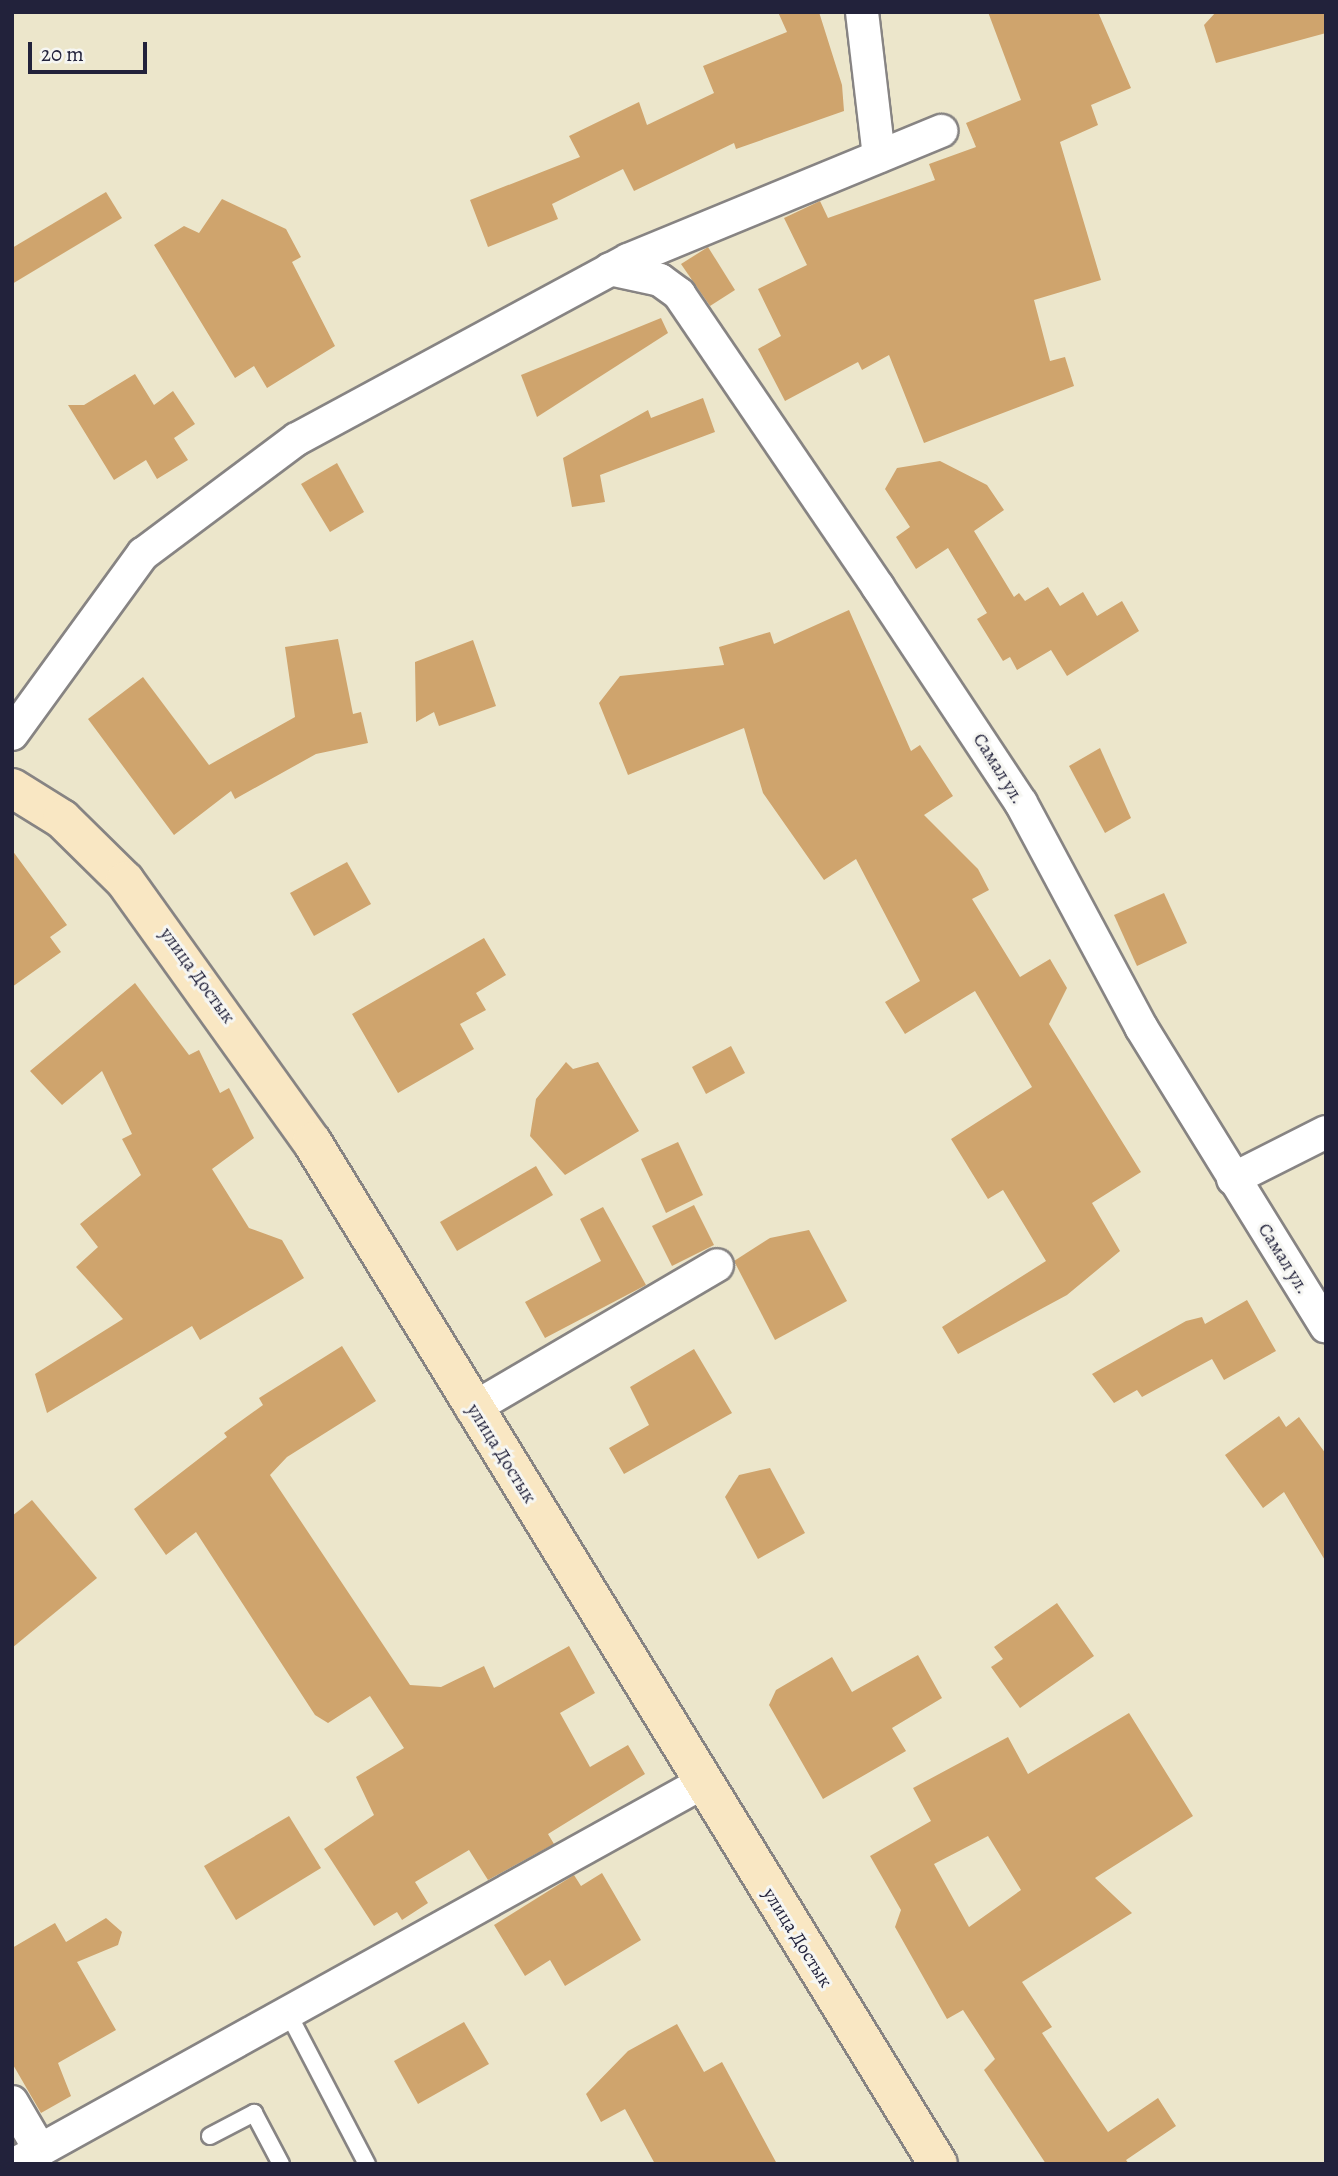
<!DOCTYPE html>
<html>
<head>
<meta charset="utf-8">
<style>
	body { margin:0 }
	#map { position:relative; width:1338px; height:2176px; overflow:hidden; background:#ece6cb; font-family:Alegreya,serif }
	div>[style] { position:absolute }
	.building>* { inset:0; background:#cfa46d }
	.roads { filter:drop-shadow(2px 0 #878483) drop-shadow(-2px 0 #878483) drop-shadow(0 2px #878483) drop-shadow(0 -2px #878483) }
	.lane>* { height:16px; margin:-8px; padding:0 8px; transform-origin:8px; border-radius:8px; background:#fff }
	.street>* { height:32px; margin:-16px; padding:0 16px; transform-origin:16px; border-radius:16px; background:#fff }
	.secondary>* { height:38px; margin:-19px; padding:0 19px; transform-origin:19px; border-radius:19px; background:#f9e7c3 }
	span { translate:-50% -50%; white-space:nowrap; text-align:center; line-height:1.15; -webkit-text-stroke:6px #f6f6f2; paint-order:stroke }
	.street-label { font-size:19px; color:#22223b }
	.frame { position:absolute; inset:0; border:14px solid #22223b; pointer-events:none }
	.scale { position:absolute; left:28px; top:42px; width:119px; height:32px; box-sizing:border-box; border:4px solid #22223b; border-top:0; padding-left:9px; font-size:21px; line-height:24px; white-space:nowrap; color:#22223b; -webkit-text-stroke:5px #f6f6f2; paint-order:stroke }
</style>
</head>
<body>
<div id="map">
	<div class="building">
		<i style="clip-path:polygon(778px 12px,819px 12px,842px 85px,844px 111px,736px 149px,734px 143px,634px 191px,623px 169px,552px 204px,558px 219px,488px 247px,470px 200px,580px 157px,569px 136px,639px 102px,647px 125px,714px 93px,703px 66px,787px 32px)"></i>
		<i style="clip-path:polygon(988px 12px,1098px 12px,1131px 88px,1091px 105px,1098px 125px,1060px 142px,1101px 280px,1034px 300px,1050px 361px,1065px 357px,1074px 386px,924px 443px,889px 355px,862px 370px,858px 362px,785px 401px,758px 349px,781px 336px,758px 289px,807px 265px,784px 218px,820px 201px,828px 218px,935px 180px,929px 164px,976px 147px,966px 123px,1021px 100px)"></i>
		<i style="clip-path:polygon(1216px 12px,1326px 12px,1326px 33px,1216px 63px,1204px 25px)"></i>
		<i style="clip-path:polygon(106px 192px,122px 218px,12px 284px,12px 248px)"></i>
		<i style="clip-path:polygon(222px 199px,286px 229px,301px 257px,292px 262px,335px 346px,267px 388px,254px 366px,235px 378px,154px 245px,184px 226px,199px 233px)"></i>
		<i style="clip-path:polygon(708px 247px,735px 290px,710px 306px,681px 264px)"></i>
		<i style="clip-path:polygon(661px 318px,668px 333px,537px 417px,521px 375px)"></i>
		<i style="clip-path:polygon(135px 374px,154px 405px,173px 391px,195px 424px,174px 438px,188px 460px,157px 479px,146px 460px,114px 480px,68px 405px,84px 405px)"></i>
		<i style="clip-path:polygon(703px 398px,715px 432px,600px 475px,605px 502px,572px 507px,563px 458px,648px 410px,651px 418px)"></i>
		<i style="clip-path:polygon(940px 461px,987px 485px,1004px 510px,974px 531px,1014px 597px,1019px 593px,1025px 601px,1048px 587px,1060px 606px,1083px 592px,1097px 616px,1122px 601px,1139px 631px,1067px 676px,1051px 650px,1017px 670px,1010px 657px,1003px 661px,977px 619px,987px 613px,948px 548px,916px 569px,896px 537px,910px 527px,885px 489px,897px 468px)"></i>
		<i style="clip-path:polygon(337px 463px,364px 512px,330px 532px,301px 484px)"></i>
		<i style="clip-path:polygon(849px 610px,911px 751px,920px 745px,953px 796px,924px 815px,978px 869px,989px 890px,972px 899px,1020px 977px,1050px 959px,1067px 988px,1049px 1024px,1141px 1172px,1092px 1203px,1120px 1251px,1067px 1295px,958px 1354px,942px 1327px,1046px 1261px,1003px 1190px,988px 1199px,951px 1139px,1032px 1087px,975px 991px,905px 1034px,885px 1002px,920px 981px,856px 859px,824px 880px,763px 793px,744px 728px,628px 775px,599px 703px,620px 676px,724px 665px,719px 647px,770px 632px,774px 644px)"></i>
		<i style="clip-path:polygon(338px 639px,353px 714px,361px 712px,368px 743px,316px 754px,235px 799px,231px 791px,174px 835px,88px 719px,143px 677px,209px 765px,295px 717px,285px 647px)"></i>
		<i style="clip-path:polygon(473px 640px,496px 706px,439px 726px,434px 712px,416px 722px,415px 662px)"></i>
		<i style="clip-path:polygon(1100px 748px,1131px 818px,1105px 833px,1069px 766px)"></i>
		<i style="clip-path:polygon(12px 850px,67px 925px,50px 937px,61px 952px,12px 987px)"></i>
		<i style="clip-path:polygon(347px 862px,371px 904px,314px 936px,290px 893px)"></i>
		<i style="clip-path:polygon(1164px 893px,1187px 943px,1137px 966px,1114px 915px)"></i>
		<i style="clip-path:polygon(484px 938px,506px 975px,476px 993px,486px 1010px,460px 1024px,474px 1049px,398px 1093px,352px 1014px)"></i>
		<i style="clip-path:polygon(135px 983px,189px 1055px,199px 1050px,220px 1093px,229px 1088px,254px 1138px,212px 1169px,249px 1228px,282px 1240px,304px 1278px,200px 1340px,192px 1326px,47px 1413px,35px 1374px,123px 1319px,76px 1267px,98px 1247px,80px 1224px,141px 1175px,122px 1139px,132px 1134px,102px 1071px,62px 1105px,30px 1071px)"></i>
		<i style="clip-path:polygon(731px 1046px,745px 1073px,706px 1094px,692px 1067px)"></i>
		<i style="clip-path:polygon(566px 1062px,573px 1069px,598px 1062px,639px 1131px,565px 1175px,530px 1136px,536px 1099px)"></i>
		<i style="clip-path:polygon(678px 1142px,703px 1195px,666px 1213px,641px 1159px)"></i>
		<i style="clip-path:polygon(536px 1166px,553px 1195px,457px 1251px,440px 1222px)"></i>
		<i style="clip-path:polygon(694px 1205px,714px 1245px,672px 1266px,652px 1226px)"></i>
		<i style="clip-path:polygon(603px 1207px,646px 1285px,545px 1338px,525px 1302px,601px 1261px,580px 1219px)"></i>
		<i style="clip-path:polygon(809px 1230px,847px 1301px,775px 1340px,734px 1261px,770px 1238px)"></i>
		<i style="clip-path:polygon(1247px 1300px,1276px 1351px,1224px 1380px,1212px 1359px,1142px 1397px,1137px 1390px,1114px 1403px,1092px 1374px,1186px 1321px,1202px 1317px,1205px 1324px)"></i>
		<i style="clip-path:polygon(342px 1346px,376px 1401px,287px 1457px,270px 1475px,410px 1685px,441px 1687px,484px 1666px,494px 1688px,569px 1646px,595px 1693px,560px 1713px,590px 1767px,628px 1745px,645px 1774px,548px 1834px,554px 1844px,488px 1880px,469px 1850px,415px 1882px,428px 1903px,402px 1920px,397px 1912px,374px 1926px,324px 1849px,374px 1815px,356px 1777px,404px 1748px,370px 1696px,328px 1723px,315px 1715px,196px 1532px,166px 1555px,134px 1509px,227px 1437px,224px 1433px,263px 1405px,259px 1398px)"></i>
		<i style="clip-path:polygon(694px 1349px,732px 1413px,624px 1474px,609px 1448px,649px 1425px,630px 1387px)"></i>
		<i style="clip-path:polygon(1279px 1416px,1286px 1427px,1299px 1417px,1326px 1454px,1326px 1562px,1284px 1492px,1263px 1508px,1225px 1455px)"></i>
		<i style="clip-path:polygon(770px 1468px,805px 1533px,758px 1559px,725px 1497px,739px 1475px)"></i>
		<i style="clip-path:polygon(32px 1500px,97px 1578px,12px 1648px,12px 1516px)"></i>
		<i style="clip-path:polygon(1057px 1603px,1094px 1656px,1020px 1708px,991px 1667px,1003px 1659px,994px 1647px)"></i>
		<i style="clip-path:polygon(918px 1655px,942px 1698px,892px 1728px,906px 1751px,823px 1799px,769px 1705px,776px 1690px,832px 1657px,852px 1692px)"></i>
		<i style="clip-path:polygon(evenodd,1129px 1713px,1193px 1816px,1095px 1878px,1132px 1913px,1022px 1982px,1052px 2027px,1042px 2033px,1108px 2132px,1158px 2098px,1176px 2126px,1126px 2160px,1129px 2164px,1046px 2164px,984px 2070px,995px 2059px,963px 2010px,947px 2019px,895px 1927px,901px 1910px,870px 1856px,931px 1821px,913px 1788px,1008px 1737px,1028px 1774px,1129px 1713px,988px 1836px,1021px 1890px,969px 1927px,934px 1864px,988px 1836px)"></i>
		<i style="clip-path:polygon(289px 1816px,321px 1868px,236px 1920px,204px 1866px)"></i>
		<i style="clip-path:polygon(602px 1873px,641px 1940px,565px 1986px,550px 1960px,525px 1976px,494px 1925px,574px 1875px,581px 1886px)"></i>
		<i style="clip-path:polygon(106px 1918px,122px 1932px,118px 1945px,77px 1962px,116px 2030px,58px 2063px,71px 2096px,41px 2113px,12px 2063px,12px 1948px,55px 1923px,66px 1942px)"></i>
		<i style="clip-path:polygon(464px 2022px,489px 2064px,418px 2104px,394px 2061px)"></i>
		<i style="clip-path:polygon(677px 2024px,704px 2072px,722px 2062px,777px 2164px,655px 2164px,625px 2109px,601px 2122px,586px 2094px,628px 2051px)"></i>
	</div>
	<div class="roads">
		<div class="lane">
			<i style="left:289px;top:2015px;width:168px;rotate:62.4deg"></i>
			<i style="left:210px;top:2136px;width:50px;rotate:-27.6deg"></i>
			<i style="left:254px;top:2113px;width:58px;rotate:62.1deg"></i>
		</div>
		<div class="street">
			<i style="left:862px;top:12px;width:145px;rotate:83.3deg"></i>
			<i style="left:610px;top:269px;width:51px;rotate:12.4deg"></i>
			<i style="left:660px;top:280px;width:24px;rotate:36deg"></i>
			<i style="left:679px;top:294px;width:354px;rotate:55.8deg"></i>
			<i style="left:878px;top:587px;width:259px;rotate:56.5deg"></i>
			<i style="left:1021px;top:803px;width:254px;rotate:61.8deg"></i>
			<i style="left:1141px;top:1027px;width:352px;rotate:58.3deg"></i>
			<i style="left:12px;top:734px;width:223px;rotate:-54deg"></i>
			<i style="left:143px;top:554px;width:192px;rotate:-36.8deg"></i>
			<i style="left:297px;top:439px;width:376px;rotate:-28.4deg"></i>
			<i style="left:628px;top:260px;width:339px;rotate:-22.4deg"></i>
			<i style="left:1233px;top:1179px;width:104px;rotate:-26.8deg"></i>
			<i style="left:472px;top:1409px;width:284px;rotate:-30.4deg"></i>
			<i style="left:12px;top:2102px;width:56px;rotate:59.7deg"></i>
			<i style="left:15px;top:2164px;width:783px;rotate:-29.02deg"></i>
		</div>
		<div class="secondary">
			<i style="left:12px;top:788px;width:59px;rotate:31.8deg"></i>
			<i style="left:62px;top:819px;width:88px;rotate:44.5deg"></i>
			<i style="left:125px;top:881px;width:321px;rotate:54.4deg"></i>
			<i style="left:312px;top:1142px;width:1198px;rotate:58.51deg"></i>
		</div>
	</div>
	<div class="street-label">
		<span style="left:998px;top:769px;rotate:58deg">Самал ул.</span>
		<span style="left:197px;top:976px;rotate:54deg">улица Достык</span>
		<span style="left:1283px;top:1259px;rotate:58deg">Самал ул.</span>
		<span style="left:501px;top:1454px;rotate:58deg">улица Достык</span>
		<span style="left:797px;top:1938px;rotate:58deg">улица Достык</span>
	</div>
	<div class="frame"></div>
	<div class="scale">20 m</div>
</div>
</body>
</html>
